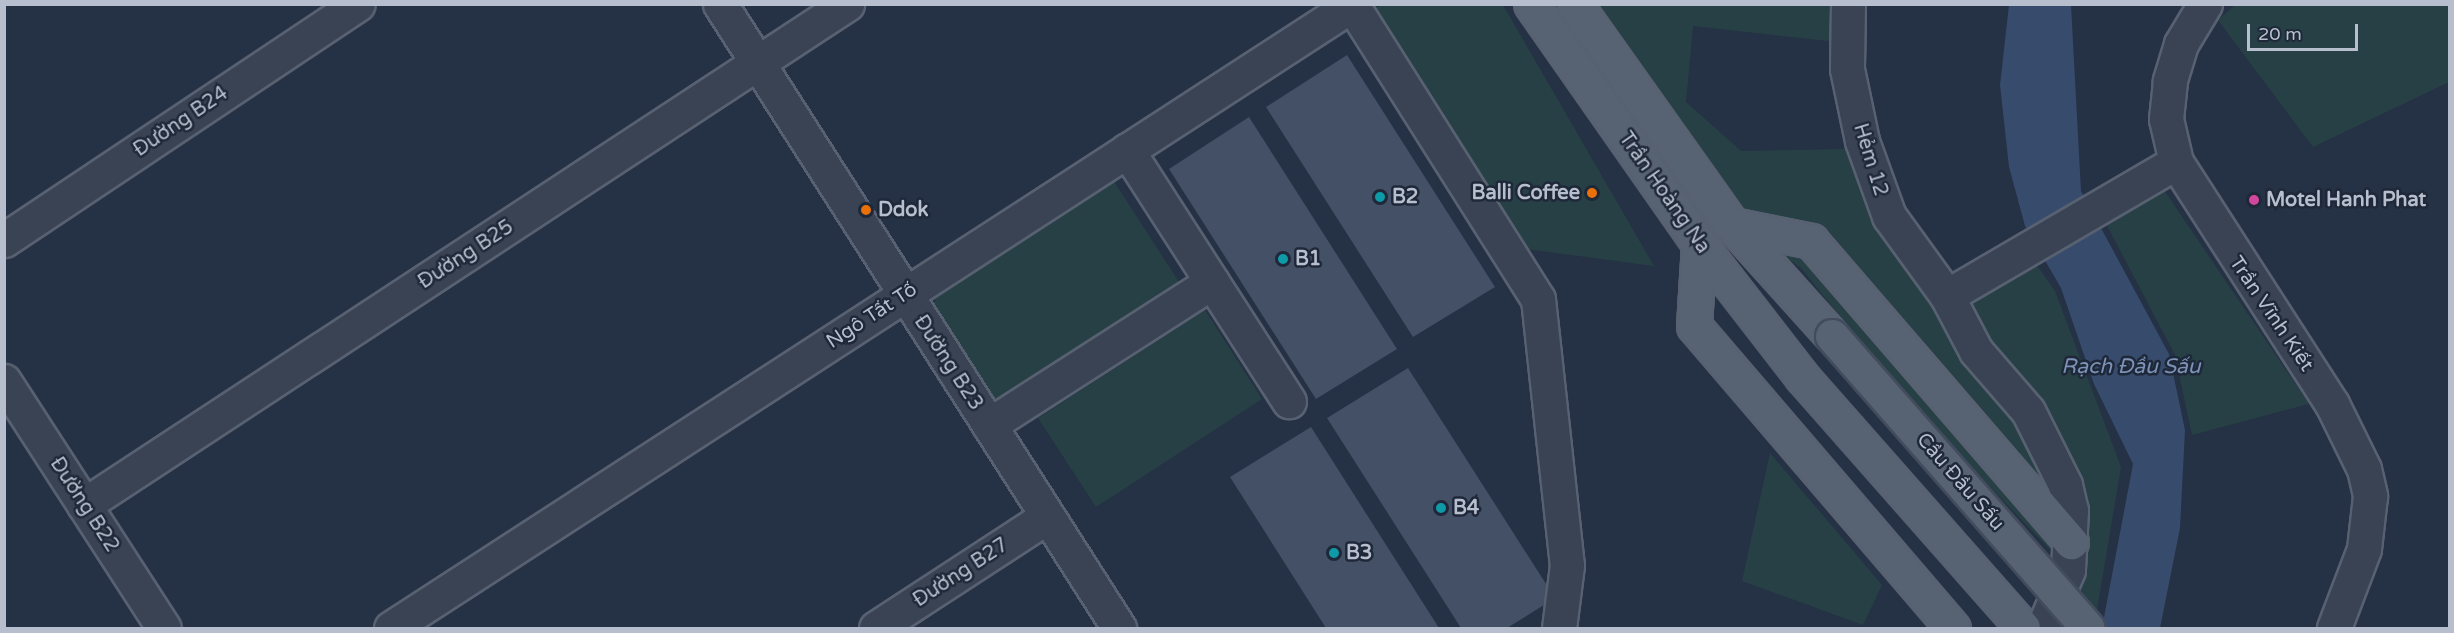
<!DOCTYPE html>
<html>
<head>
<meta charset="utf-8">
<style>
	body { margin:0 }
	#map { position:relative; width:2454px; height:633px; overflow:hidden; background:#253144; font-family:"Varela Round",sans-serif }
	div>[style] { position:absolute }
	.green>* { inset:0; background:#274045 }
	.water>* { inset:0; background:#374b6c }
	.building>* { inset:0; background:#435066 }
	.roads { filter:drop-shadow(2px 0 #586171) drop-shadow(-2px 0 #586171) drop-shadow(0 2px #586171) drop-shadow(0 -2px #586171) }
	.minor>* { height:33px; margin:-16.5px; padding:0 16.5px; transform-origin:16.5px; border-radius:16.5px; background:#394353 }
	.major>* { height:33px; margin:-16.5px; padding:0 16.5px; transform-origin:16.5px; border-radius:16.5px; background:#576273 }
	.bridges { filter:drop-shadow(2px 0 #434c5d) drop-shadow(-2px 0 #434c5d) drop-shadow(0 2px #434c5d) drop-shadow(0 -2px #434c5d) }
	.major-bridge>* { height:33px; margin:-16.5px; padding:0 16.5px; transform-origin:16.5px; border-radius:16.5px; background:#576273 }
	.dots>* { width:16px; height:16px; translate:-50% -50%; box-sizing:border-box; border:3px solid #1e2839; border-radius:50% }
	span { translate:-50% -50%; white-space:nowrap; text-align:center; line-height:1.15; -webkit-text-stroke:5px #1e2839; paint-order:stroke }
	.street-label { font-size:20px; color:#b7becd }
	.poi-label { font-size:20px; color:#b7becd; font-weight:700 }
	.right { translate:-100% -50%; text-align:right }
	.left { translate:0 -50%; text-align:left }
	.water-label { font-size:21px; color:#7c92b6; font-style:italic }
	.frame { position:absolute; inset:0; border:6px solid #b7becd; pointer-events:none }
	.scale { position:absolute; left:2247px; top:24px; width:111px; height:27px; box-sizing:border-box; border:3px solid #b7becd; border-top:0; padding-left:8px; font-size:18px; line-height:21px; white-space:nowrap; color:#b7becd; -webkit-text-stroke:4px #1e2839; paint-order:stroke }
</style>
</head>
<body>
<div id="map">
	<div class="green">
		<i style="clip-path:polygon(1381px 5px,1503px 5px,1654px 266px,1526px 249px,1371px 12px)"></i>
		<i style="clip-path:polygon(1585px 5px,1837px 5px,1837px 42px,1693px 26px,1686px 102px,1741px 151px,1850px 149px,2018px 419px,2053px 492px,2052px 552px,1910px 403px,1801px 268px,1750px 232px,1699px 214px)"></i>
		<i style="clip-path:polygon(2235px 5px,2449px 5px,2449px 82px,2313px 147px,2218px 20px)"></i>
		<i style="clip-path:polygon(1113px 180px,1181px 285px,997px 403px,935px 308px,935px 296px)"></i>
		<i style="clip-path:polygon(2160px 184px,2309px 404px,2192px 435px,2175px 355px,2101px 214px)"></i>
		<i style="clip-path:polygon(2034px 261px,2055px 291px,2121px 467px,2094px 628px,2051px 628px,2080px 513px,1962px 303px)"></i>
		<i style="clip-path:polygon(1205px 310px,1262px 399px,1096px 507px,1038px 418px)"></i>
		<i style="clip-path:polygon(1770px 453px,1882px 585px,1863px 625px,1742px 581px)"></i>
	</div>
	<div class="water">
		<i style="clip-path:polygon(2009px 5px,2071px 5px,2081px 191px,2169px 354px,2185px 430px,2180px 528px,2160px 628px,2102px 628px,2133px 464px,2094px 384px,2061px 288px,2025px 226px,2009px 167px,2000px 85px)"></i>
	</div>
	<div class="building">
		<i style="clip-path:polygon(1347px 55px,1495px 287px,1413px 337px,1266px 107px)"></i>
		<i style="clip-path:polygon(1249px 117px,1397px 349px,1316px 399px,1169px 169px)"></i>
		<i style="clip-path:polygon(1408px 368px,1555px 598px,1507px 628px,1461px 628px,1327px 418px)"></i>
		<i style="clip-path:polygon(1311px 427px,1439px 628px,1326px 628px,1230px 477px)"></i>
	</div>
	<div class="roads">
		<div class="minor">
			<i style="left:720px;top:4px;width:741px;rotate:57.4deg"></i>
			<i style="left:1848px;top:4px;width:65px;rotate:90.9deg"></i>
			<i style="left:1847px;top:69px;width:74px;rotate:78.2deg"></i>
			<i style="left:1862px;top:141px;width:80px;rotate:70.2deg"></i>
			<i style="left:1889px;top:216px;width:99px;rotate:54.1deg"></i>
			<i style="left:1947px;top:296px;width:62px;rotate:62.2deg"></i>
			<i style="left:1976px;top:351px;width:79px;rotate:49.1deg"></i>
			<i style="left:2028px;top:411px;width:83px;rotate:63.4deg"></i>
			<i style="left:2065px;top:485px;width:26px;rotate:77deg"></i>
			<i style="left:2071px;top:510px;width:60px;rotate:92.9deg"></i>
			<i style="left:2068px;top:570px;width:63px;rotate:113.3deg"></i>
			<i style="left:2205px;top:4px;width:47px;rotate:121deg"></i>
			<i style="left:2181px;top:44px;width:39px;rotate:107deg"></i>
			<i style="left:2170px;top:81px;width:38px;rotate:96deg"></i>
			<i style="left:2166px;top:119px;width:44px;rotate:76.9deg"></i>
			<i style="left:2176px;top:162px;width:288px;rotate:57.2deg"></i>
			<i style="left:2332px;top:404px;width:72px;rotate:63.8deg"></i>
			<i style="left:2364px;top:469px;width:28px;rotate:77deg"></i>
			<i style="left:2370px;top:496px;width:53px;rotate:96.5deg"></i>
			<i style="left:2364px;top:549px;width:85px;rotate:110.8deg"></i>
			<i style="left:1352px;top:5px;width:348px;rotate:57.7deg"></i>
			<i style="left:1538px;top:299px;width:268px;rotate:83.8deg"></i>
			<i style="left:1567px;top:565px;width:64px;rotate:97.2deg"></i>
			<i style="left:1127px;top:150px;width:299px;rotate:57.2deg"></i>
			<i style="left:4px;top:240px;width:425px;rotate:-33.7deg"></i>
			<i style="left:1947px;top:296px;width:265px;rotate:-30.3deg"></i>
			<i style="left:4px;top:381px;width:294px;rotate:57.1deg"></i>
			<i style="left:989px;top:425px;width:265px;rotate:-32.7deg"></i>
			<i style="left:84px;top:505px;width:913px;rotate:-33.29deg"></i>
			<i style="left:391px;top:628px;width:1147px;rotate:-32.97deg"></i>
			<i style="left:876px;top:628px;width:203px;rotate:-33.1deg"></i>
		</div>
		<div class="major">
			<i style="left:1531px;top:4px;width:293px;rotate:55deg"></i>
			<i style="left:1699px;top:244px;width:168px;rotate:52.2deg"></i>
			<i style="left:1802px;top:377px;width:334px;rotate:48.6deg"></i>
			<i style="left:1575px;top:4px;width:271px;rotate:54.6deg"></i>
			<i style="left:1732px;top:225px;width:149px;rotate:48deg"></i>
			<i style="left:1732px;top:225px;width:81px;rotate:11.4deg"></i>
			<i style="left:1811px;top:241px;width:398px;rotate:49.2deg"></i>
			<i style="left:1699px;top:244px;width:82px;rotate:93.5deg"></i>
			<i style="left:1694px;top:326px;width:398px;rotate:49.4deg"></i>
		</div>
	</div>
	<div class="bridges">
		<div class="major-bridge">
			<i style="left:1832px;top:336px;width:388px;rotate:48.8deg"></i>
		</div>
	</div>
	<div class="dots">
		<i style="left:1592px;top:193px;background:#e8710a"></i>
		<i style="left:1380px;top:197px;background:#0f9aa8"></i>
		<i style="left:2254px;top:200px;background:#d1479c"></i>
		<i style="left:866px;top:210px;background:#e8710a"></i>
		<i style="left:1283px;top:259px;background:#0f9aa8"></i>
		<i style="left:1441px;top:508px;background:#0f9aa8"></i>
		<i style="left:1334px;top:553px;background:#0f9aa8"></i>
	</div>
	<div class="street-label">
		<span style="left:181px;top:122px;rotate:-34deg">Đường B24</span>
		<span style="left:1870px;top:160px;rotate:73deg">Hẻm 12</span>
		<span style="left:1664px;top:193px;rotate:55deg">Trần Hoàng Na</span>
		<span style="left:466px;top:255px;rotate:-33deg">Đường B25</span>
		<span style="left:2271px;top:314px;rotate:56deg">Trần Vĩnh Kiết</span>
		<span style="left:872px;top:316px;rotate:-33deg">Ngô Tất Tố</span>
		<span style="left:948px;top:363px;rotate:57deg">Đường B23</span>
		<span style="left:1960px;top:482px;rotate:49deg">Cầu Đầu Sấu</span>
		<span style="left:84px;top:505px;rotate:57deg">Đường B22</span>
		<span style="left:961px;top:573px;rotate:-33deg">Đường B27</span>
	</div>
	<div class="poi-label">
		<span class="right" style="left:1580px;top:193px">Balli Coffee</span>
		<span class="left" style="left:1392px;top:197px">B2</span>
		<span class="left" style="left:2266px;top:200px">Motel Hanh Phat</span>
		<span class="left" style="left:878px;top:210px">Ddok</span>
		<span class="left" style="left:1295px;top:259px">B1</span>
		<span class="left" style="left:1453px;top:508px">B4</span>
		<span class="left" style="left:1346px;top:553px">B3</span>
	</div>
	<div class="water-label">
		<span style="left:2131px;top:367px">Rạch Đầu Sấu</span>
	</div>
	<div class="frame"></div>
	<div class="scale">20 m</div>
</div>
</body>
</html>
